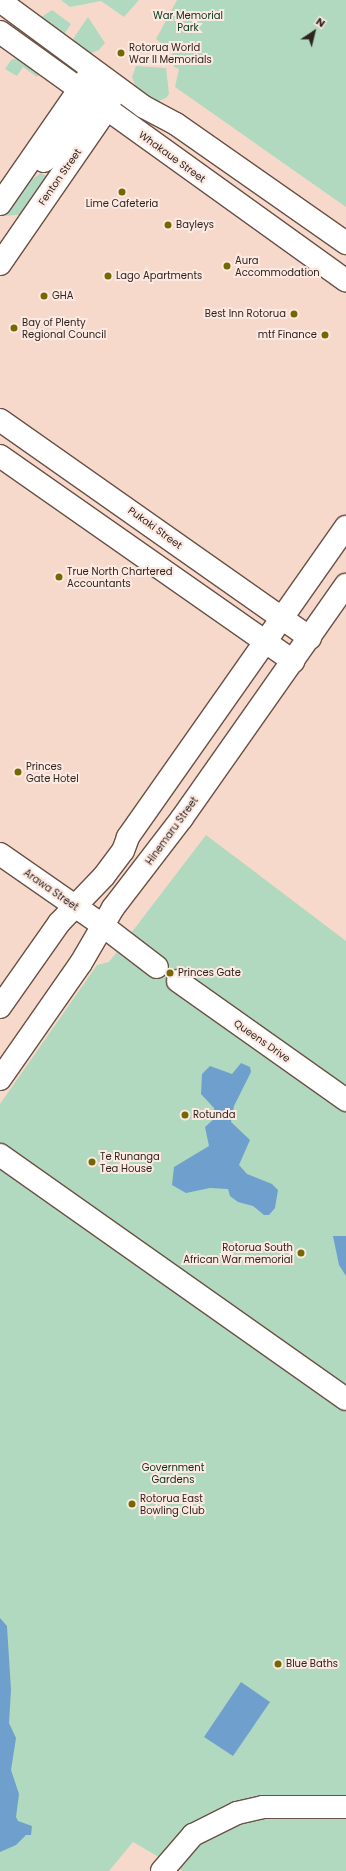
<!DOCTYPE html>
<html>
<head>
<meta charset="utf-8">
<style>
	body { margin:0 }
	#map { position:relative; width:346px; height:1871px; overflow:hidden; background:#f7d9cc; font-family:Poppins,sans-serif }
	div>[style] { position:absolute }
	.green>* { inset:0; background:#b0d9bf }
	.water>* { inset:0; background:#6fa0cd }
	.roads { filter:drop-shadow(1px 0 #6a5145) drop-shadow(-1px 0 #6a5145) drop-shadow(0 1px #6a5145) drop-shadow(0 -1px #6a5145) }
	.street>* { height:22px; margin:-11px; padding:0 11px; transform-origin:11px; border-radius:11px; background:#fff }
	.dots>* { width:11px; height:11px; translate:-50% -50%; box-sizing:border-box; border:2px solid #fce9e1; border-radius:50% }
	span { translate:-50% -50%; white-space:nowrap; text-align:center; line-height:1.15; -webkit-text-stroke:4px #fce9e1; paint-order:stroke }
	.park-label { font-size:10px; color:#00361d }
	.poi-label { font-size:10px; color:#2f241f }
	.left { translate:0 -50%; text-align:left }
	.right { translate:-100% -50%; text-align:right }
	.street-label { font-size:10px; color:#2f241f }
	.north { position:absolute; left:294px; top:12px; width:40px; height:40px; -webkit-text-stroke:3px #fce9e1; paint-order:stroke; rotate:35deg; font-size:11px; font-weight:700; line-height:16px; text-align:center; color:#2f241f }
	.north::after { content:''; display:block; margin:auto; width:14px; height:18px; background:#2f241f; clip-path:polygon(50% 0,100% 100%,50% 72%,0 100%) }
</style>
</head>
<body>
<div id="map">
	<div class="green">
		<i style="clip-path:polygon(61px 0,139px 0,124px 17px,101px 1px,70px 7px)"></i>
		<i style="clip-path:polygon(177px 0,346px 0,346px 207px,175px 87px,179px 69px,174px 67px,172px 51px,156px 39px)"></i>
		<i style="clip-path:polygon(52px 10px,71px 24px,62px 37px,37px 20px)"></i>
		<i style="clip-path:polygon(88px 17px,105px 43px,99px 50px,91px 53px,69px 45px)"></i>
		<i style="clip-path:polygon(24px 56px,43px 68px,37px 77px,23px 67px,17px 76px,5px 69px,11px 60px)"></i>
		<i style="clip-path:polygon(136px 66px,166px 68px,169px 94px,166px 98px,156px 102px,137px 90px,132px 77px)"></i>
		<i style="clip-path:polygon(41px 173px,51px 179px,26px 214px,5px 216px,28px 182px)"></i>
		<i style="clip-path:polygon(206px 835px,346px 941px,346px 1871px,183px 1871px,133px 1842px,109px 1871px,0 1871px,0 1104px,97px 965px,109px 962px)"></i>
	</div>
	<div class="water">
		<i style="clip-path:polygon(241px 1063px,250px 1067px,251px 1072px,234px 1106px,231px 1122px,250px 1140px,239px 1165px,247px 1174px,272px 1184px,278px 1190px,275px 1208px,269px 1215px,264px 1215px,253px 1206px,238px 1202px,230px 1196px,228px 1189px,210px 1188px,186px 1193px,172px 1185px,174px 1167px,209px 1146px,205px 1127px,215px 1118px,214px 1108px,201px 1094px,202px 1074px,210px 1066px,232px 1074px)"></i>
		<i style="clip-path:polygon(333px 1236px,346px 1236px,346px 1276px,339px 1265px)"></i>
		<i style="clip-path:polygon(0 1618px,7px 1626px,11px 1690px,9px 1723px,16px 1738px,11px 1770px,19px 1794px,16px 1817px,18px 1821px,32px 1826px,31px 1835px,26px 1835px,16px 1845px,0 1852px)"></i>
		<i style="clip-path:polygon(241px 1682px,270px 1702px,233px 1756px,204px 1737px)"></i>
	</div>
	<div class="roads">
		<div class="street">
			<i style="left:0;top:1px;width:179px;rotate:36.4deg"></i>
			<i style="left:144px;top:107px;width:36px;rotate:28deg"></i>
			<i style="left:176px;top:124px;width:208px;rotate:35deg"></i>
			<i style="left:0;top:32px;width:426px;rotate:35.7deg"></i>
			<i style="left:44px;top:161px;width:14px;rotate:-39deg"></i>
			<i style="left:55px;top:152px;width:79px;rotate:-55.3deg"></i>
			<i style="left:0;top:204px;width:155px;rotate:-55.3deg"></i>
			<i style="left:0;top:264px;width:188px;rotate:-55.4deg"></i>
			<i style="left:107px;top:109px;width:14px;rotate:-69deg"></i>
			<i style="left:0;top:420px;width:379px;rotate:35.1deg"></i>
			<i style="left:0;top:456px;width:358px;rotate:35deg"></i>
			<i style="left:0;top:854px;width:124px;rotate:34.8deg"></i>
			<i style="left:102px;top:925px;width:69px;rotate:37.4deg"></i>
			<i style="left:178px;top:981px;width:206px;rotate:35.3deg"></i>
			<i style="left:0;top:1007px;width:103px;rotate:-54.9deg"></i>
			<i style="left:59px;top:923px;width:65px;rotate:-46.2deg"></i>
			<i style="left:104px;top:876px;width:31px;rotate:-53deg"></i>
			<i style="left:123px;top:851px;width:15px;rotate:-70deg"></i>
			<i style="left:128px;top:837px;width:379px;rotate:-54.9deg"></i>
			<i style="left:0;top:1079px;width:141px;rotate:-55.1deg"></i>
			<i style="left:81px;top:963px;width:64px;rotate:-59.8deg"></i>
			<i style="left:113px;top:908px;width:113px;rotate:-52.5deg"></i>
			<i style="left:182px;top:818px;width:285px;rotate:-54.9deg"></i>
			<i style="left:0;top:1155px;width:423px;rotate:35.2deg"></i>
			<i style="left:162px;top:1871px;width:48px;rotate:-49.3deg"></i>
			<i style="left:193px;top:1835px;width:49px;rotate:-26.6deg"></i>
			<i style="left:237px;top:1813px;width:27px;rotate:-13deg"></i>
			<i style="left:263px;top:1807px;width:83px"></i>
		</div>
	</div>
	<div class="dots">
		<i style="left:121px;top:53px;background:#766800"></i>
		<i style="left:122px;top:192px;background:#766800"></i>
		<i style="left:168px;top:225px;background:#766800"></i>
		<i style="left:227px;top:266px;background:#766800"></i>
		<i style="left:108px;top:276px;background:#766800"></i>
		<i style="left:44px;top:296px;background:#766800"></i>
		<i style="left:294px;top:314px;background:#766800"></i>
		<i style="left:14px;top:328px;background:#766800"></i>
		<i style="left:325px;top:335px;background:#766800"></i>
		<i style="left:59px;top:577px;background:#766800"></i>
		<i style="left:18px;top:772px;background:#766800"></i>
		<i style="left:170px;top:973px;background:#766800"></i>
		<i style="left:185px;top:1115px;background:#766800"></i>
		<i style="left:92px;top:1162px;background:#766800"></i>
		<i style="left:301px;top:1253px;background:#766800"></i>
		<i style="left:132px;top:1504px;background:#766800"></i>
		<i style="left:278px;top:1664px;background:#766800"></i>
	</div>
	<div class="park-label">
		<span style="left:188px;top:21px">War Memorial<br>Park</span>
		<span style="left:173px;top:1473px">Government<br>Gardens</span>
	</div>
	<div class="poi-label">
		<span class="left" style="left:129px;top:53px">Rotorua World<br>War II Memorials</span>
		<span style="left:122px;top:204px">Lime Cafeteria</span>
		<span class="left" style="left:176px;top:225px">Bayleys</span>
		<span class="left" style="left:235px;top:266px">Aura<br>Accommodation</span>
		<span class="left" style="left:116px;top:276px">Lago Apartments</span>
		<span class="left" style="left:52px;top:296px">GHA</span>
		<span class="right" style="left:286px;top:314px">Best Inn Rotorua</span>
		<span class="left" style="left:22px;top:328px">Bay of Plenty<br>Regional Council</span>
		<span class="right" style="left:317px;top:335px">mtf Finance</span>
		<span class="left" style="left:67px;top:577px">True North Chartered<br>Accountants</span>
		<span class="left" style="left:26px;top:772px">Princes<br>Gate Hotel</span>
		<span class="left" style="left:178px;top:973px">Princes Gate</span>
		<span class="left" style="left:193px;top:1115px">Rotunda</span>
		<span class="left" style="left:100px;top:1162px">Te Runanga<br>Tea House</span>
		<span class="right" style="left:293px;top:1253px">Rotorua South<br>African War memorial</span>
		<span class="left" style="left:140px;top:1504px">Rotorua East<br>Bowling Club</span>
		<span class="left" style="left:286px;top:1664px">Blue Baths</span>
	</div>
	<div class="street-label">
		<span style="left:172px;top:157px;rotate:36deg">Whakaue Street</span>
		<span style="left:60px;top:177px;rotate:-55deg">Fenton Street</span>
		<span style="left:155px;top:528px;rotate:36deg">Pukaki Street</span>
		<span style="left:172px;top:831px;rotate:-54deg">Hinemaru Street</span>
		<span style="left:51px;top:890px;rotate:35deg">Arawa Street</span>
		<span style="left:262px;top:1041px;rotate:35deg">Queens Drive</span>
	</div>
	<div class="north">N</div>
</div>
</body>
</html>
